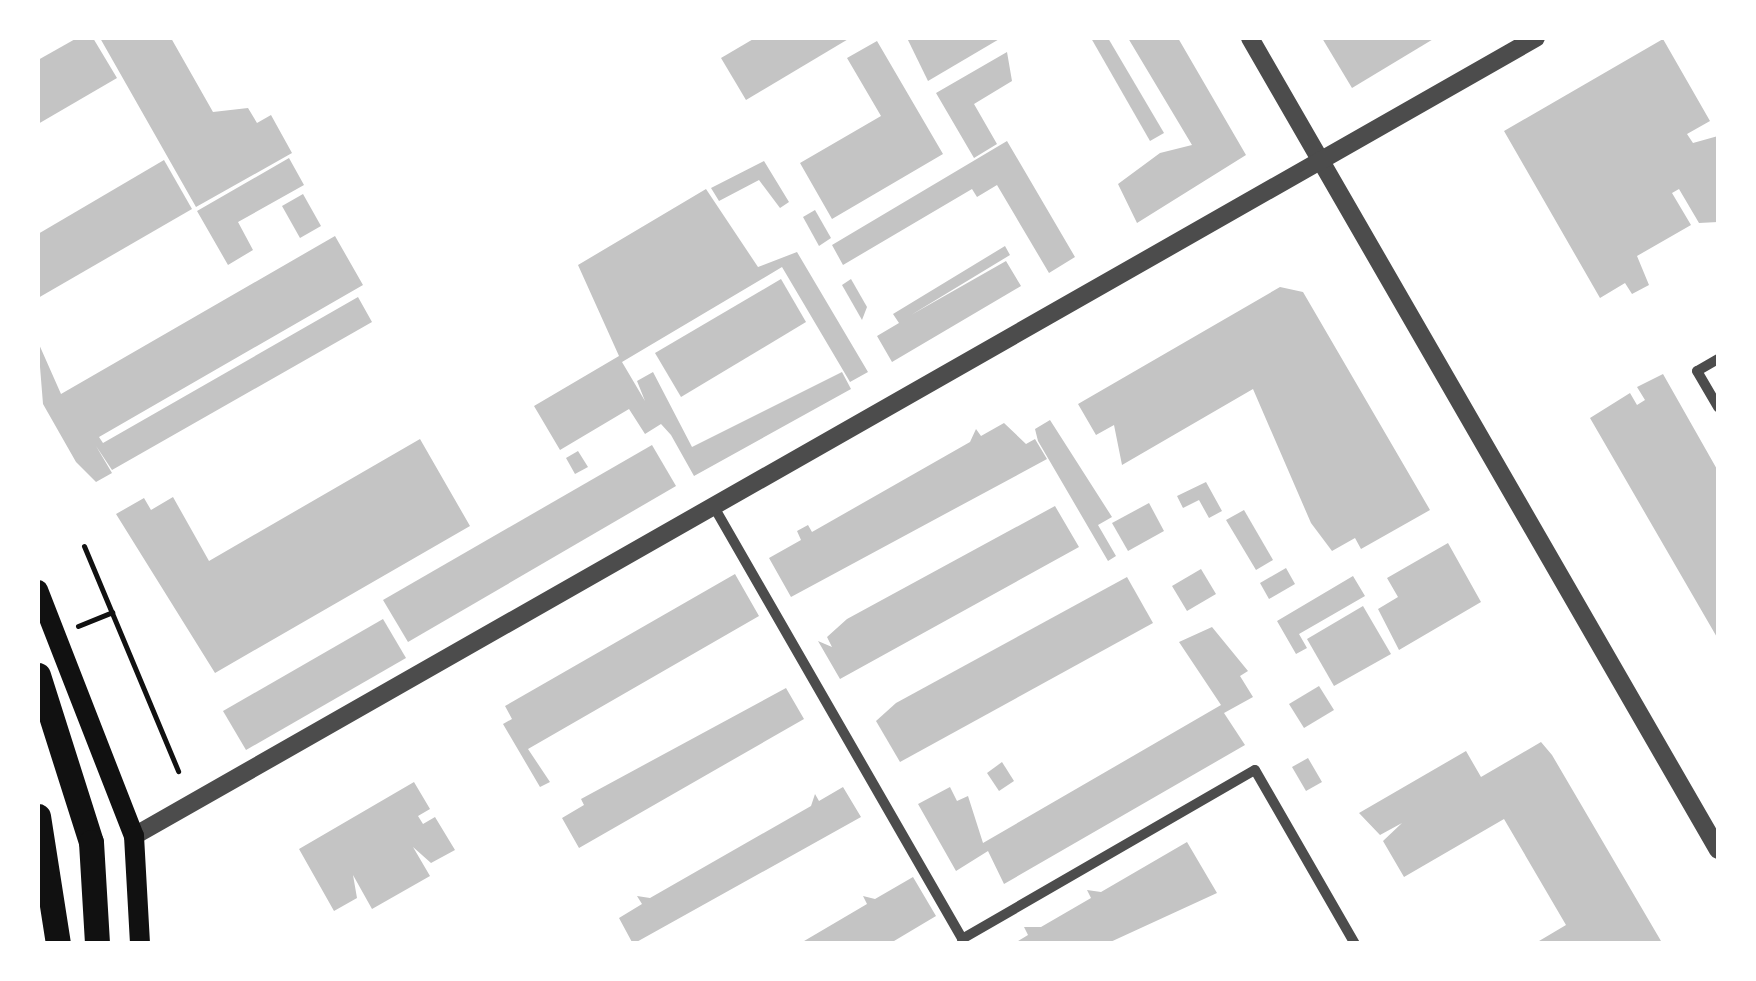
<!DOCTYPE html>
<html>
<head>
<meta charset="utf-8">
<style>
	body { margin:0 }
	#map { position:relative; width:1756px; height:981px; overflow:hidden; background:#fff; font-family:Rubik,sans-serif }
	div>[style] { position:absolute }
	.building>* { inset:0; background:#c4c4c4 }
	.path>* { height:5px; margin:-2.5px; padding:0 2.5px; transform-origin:2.5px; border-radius:2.5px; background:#111 }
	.minor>* { height:10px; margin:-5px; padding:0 5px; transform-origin:5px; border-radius:5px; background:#4c4c4c }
	.tertiary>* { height:18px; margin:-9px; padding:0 9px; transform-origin:9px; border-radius:9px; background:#4c4c4c }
	.secondary>* { height:20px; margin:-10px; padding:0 10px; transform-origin:10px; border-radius:10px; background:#111 }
	.trunk>* { height:25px; margin:-12.5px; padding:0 12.5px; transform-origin:12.5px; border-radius:12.5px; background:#111 }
	span { translate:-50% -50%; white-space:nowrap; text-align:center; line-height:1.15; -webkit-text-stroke:10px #fff; paint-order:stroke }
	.frame { position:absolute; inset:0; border:40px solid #fff; pointer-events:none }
</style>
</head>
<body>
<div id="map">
	<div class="building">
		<i style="clip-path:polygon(77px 38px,93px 38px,117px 78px,38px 124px,38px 60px)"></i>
		<i style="clip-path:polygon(100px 38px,171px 38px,213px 112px,248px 108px,257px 123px,271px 115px,292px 153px,196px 207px)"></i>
		<i style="clip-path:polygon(755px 38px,850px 38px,746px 100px,721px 58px)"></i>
		<i style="clip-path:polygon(907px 38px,1001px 38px,928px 81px)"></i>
		<i style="clip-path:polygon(1091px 38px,1108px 38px,1164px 133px,1150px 141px)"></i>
		<i style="clip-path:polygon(1128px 38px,1178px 38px,1246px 155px,1137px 223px,1118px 184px,1160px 153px,1192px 145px)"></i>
		<i style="clip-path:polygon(1322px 38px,1435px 38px,1352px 88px)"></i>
		<i style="clip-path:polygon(1663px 39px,1710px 121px,1687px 134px,1693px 143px,1718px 136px,1718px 222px,1699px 223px,1679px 189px,1672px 193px,1691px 225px,1637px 256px,1649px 285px,1632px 294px,1625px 283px,1600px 298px,1504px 131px)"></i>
		<i style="clip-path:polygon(877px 41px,943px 154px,832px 219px,800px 163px,881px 116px,847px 58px)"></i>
		<i style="clip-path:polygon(1007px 52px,1012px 81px,974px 104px,997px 144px,974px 158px,936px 93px)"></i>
		<i style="clip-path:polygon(1007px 141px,1075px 257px,1049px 273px,997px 185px,977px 197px,972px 189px,843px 265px,832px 245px)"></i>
		<i style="clip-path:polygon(289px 158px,304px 185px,238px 222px,253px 250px,228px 265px,197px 211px)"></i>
		<i style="clip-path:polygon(164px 160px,192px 209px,38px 298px,38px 234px)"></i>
		<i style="clip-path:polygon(764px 161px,789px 202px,780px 208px,759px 180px,719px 201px,711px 188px)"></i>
		<i style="clip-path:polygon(706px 189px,758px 267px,797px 252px,868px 372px,850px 382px,782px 267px,622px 362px,645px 401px,637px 381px,653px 372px,692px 447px,842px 372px,851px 389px,694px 476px,671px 435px,661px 424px,645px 434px,629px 409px,560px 450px,534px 406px,619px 356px,578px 265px)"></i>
		<i style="clip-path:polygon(303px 194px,321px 226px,300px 238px,282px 206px)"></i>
		<i style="clip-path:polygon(815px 210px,831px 238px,819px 246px,803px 217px)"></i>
		<i style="clip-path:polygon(335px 236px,363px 285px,99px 437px,103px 443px,358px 297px,372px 322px,112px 470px,96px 446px,112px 473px,96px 482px,76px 462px,43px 404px,38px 342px,61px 394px)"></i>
		<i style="clip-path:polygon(1005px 246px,1010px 255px,911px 315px,1006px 261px,1021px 286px,892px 362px,877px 336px,899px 323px,893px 314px)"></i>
		<i style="clip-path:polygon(781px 279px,806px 322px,681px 397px,655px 353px)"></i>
		<i style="clip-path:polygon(851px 279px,867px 307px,862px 320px,842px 285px)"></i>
		<i style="clip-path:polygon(1280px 287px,1303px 292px,1430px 510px,1361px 549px,1355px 538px,1332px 551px,1311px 523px,1253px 389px,1122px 465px,1114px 425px,1096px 435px,1078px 404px)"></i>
		<i style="clip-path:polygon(1663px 374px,1718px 471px,1718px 639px,1590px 418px,1630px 393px,1637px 405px,1645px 400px,1637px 387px)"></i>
		<i style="clip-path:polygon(1050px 420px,1112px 517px,1098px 525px,1116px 556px,1108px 561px,1038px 441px,1035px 429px)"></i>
		<i style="clip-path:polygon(1004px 423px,1026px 444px,1035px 439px,1047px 459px,791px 597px,769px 558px,801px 540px,797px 531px,808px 525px,812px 532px,970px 442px,976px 429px,981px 436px)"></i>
		<i style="clip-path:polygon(420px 439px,470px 526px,215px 673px,116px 514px,144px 498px,151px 510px,173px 497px,209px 561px)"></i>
		<i style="clip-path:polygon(652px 445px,676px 486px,408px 642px,383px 600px)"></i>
		<i style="clip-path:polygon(578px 451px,588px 467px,575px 474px,566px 458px)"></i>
		<i style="clip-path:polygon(1206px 482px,1222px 511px,1209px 518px,1199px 500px,1183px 508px,1177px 496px)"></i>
		<i style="clip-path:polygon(1149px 503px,1164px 531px,1128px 551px,1112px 523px)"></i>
		<i style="clip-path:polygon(1055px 506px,1079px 547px,840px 679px,818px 641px,832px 647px,827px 637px,847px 619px)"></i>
		<i style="clip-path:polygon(1244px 510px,1273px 560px,1256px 570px,1226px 520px)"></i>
		<i style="clip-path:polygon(1448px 543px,1481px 602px,1399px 650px,1378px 609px,1398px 597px,1387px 578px)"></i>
		<i style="clip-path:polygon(1286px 568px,1295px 584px,1269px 599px,1260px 583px)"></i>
		<i style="clip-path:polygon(1201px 569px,1216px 594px,1187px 611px,1172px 586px)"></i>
		<i style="clip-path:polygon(735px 574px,759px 616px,528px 749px,550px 782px,540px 787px,503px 724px,512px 719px,505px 706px)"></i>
		<i style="clip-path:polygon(1353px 576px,1365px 596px,1299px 634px,1307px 648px,1296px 654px,1277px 621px)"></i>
		<i style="clip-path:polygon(1127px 577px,1153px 623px,900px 762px,876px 721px,896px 703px)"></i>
		<i style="clip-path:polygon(1363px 606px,1391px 654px,1334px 686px,1307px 639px)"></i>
		<i style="clip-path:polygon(383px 619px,406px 658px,246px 750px,223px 711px)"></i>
		<i style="clip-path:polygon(1212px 627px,1248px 671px,1240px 676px,1253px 697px,1224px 713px,1245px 745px,1004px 884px,988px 851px,956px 871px,918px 804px,950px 787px,957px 801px,968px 796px,983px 843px,1221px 705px,1179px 642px)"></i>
		<i style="clip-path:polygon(1319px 686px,1334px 710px,1304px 728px,1289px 704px)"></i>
		<i style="clip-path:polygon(786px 688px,804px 719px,579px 848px,562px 818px,584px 805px,581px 799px)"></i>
		<i style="clip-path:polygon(1541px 742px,1552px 755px,1661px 941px,1534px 944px,1566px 925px,1504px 819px,1404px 877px,1383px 841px,1402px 823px,1380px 835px,1359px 813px,1466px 751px,1481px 777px)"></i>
		<i style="clip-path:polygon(1308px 758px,1322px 782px,1306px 791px,1292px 767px)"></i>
		<i style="clip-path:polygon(1002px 762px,1014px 781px,999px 791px,987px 773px)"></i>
		<i style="clip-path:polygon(414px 782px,430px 809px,418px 816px,423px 824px,435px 817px,455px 850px,431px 863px,413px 847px,430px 876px,372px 909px,353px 875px,357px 898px,334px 911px,299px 849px)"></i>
		<i style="clip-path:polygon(843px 787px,861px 817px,633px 944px,619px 918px,642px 904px,637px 896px,650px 898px,811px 806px,815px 794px,819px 801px)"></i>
		<i style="clip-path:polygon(1187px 842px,1217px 893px,1106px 944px,1013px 944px,1028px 935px,1024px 927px,1041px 927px,1091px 898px,1087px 890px,1101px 892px)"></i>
		<i style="clip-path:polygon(913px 877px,936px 916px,889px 944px,799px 944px,867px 904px,863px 896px,875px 899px)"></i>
	</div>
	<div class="path">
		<i style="left:84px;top:546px;width:244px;rotate:67.3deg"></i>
		<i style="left:78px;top:626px;width:37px;rotate:-22deg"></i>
	</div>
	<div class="minor">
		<i style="left:1718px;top:359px;width:24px;rotate:150deg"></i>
		<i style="left:1697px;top:371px;width:42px;rotate:59.7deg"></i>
		<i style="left:714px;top:507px;width:498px;rotate:60.1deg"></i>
		<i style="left:962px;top:939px;width:338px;rotate:-30deg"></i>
		<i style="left:1255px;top:770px;width:201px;rotate:60.1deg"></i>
	</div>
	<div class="tertiary">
		<i style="left:1250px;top:38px;width:937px;rotate:60.04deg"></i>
		<i style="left:134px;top:836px;width:1613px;rotate:-29.65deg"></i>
	</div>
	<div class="secondary">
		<i style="left:38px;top:590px;width:264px;rotate:68.7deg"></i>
		<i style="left:134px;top:836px;width:108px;rotate:86.8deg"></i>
	</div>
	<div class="trunk">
		<i style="left:38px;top:675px;width:175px;rotate:72.4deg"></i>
		<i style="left:91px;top:842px;width:102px;rotate:86.6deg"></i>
		<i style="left:38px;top:816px;width:130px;rotate:81.1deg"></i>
	</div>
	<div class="frame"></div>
</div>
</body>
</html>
